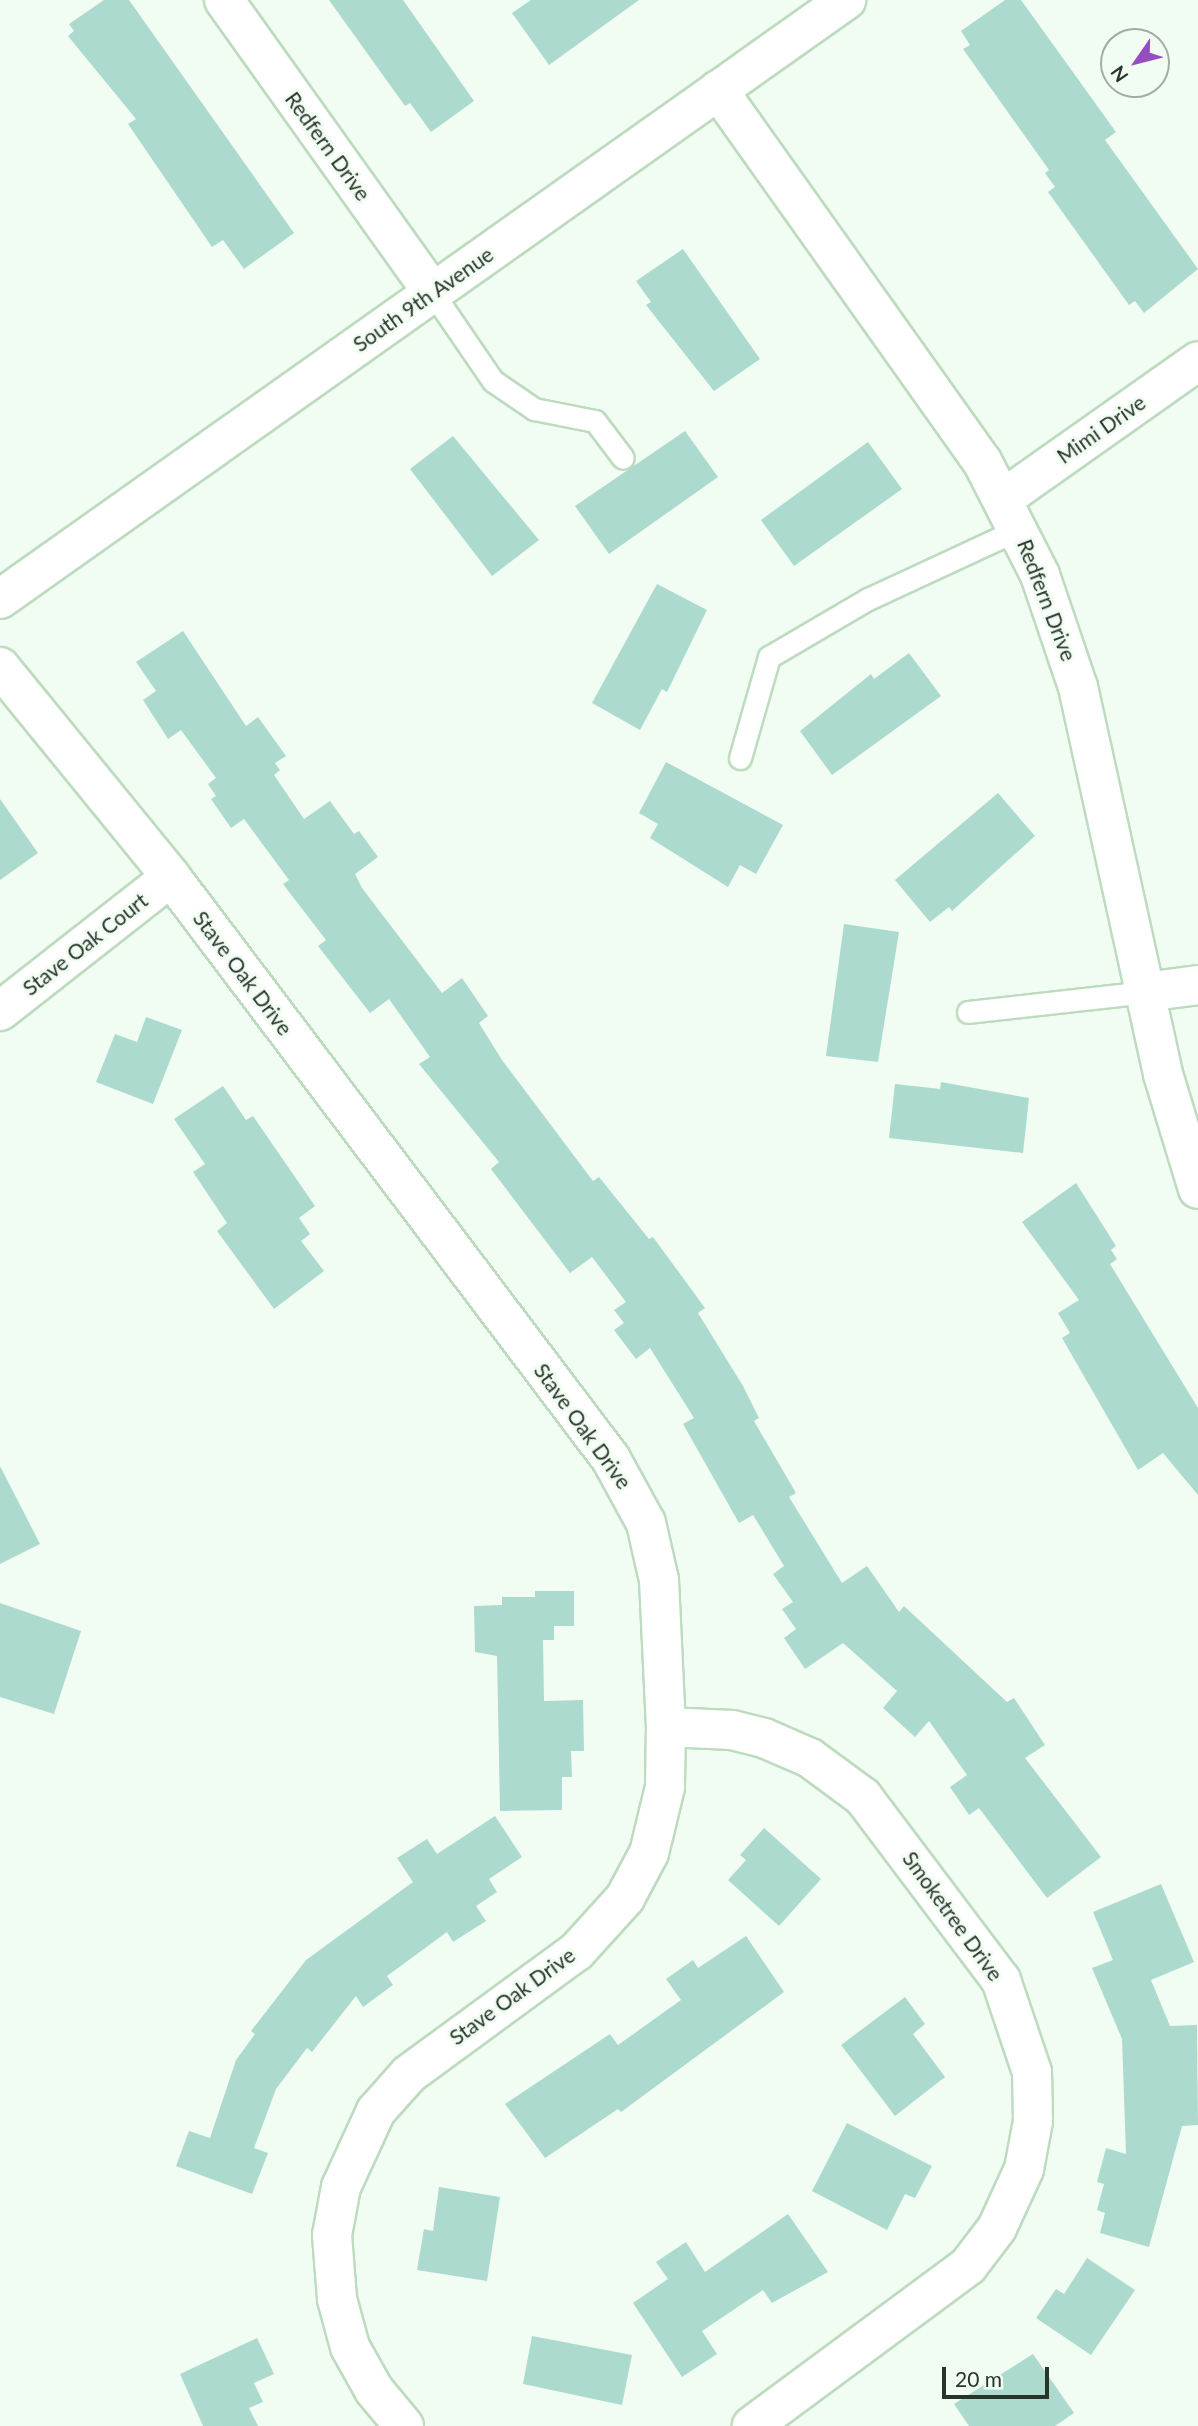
<!DOCTYPE html>
<html>
<head>
<meta charset="utf-8">
<style>
	body { margin:0 }
	#map { position:relative; width:1198px; height:2426px; overflow:hidden; background:#f1fdf2; font-family:Lato,sans-serif }
	div>[style] { position:absolute }
	.building>* { inset:0; background:#addacf }
	.roads { filter:drop-shadow(2px 0 #bddbbf) drop-shadow(-2px 0 #bddbbf) drop-shadow(0 2px #bddbbf) drop-shadow(0 -2px #bddbbf) }
	.service>* { height:21px; margin:-10.5px; padding:0 10.5px; transform-origin:10.5px; border-radius:10.5px; background:#fff }
	.minor>* { height:38px; margin:-19px; padding:0 19px; transform-origin:19px; border-radius:19px; background:#fff }
	.tertiary>* { height:38px; margin:-19px; padding:0 19px; transform-origin:19px; border-radius:19px; background:#fff }
	span { translate:-50% -50%; white-space:nowrap; text-align:center; line-height:1.15; -webkit-text-stroke:6px #f1fdf2; paint-order:stroke }
	.street-label { font-size:21px; color:#29352a }
	.north { position:absolute; left:1100px; top:28px; width:70px; height:70px; box-sizing:border-box; background:#f1fdf2; border:2px solid #a1ada2; border-radius:50%; rotate:235deg; font-size:19px; font-weight:700; line-height:28px; text-align:center; color:#29352a }
	.north::after { content:''; display:block; margin:auto; width:24px; height:32px; background:#954ec2; clip-path:polygon(50% 0,100% 100%,50% 72%,0 100%) }
	.scale { position:absolute; left:942px; top:2367px; width:107px; height:32px; box-sizing:border-box; border:4px solid #29352a; border-top:0; padding-left:9px; font-size:21px; line-height:24px; white-space:nowrap; color:#29352a; -webkit-text-stroke:5px #f1fdf2; paint-order:stroke }
</style>
</head>
<body>
<div id="map">
	<div class="building">
		<i style="clip-path:polygon(104px 0,129px 0,294px 233px,244px 269px,223px 240px,212px 247px,128px 124px,136px 119px,68px 36px,74px 31px,69px 24px)"></i>
		<i style="clip-path:polygon(329px 0,403px 0,474px 101px,431px 132px,410px 103px,405px 106px)"></i>
		<i style="clip-path:polygon(531px 0,639px 0,549px 65px,512px 13px)"></i>
		<i style="clip-path:polygon(1005px 0,1021px 0,1116px 132px,1105px 140px,1198px 269px,1144px 313px,1135px 301px,1129px 305px,1048px 192px,1055px 187px,1045px 173px,1049px 170px,963px 49px,970px 45px,961px 31px)"></i>
		<i style="clip-path:polygon(683px 249px,760px 359px,714px 391px,646px 305px,651px 302px,636px 281px)"></i>
		<i style="clip-path:polygon(685px 431px,718px 477px,609px 554px,575px 506px)"></i>
		<i style="clip-path:polygon(453px 436px,539px 540px,492px 576px,410px 469px)"></i>
		<i style="clip-path:polygon(868px 442px,902px 489px,794px 566px,761px 520px)"></i>
		<i style="clip-path:polygon(657px 584px,707px 610px,667px 692px,662px 689px,640px 730px,592px 703px)"></i>
		<i style="clip-path:polygon(183px 631px,246px 726px,258px 717px,286px 756px,275px 763px,280px 770px,274px 775px,304px 819px,330px 801px,354px 834px,359px 831px,378px 857px,355px 874px,362px 888px,442px 993px,462px 978px,488px 1016px,479px 1023px,502px 1060px,593px 1181px,599px 1177px,649px 1239px,653px 1237px,705px 1308px,698px 1313px,743px 1386px,759px 1418px,754px 1421px,796px 1493px,789px 1497px,842px 1583px,867px 1566px,899px 1612px,904px 1606px,1007px 1702px,1014px 1698px,1045px 1745px,1025px 1758px,1101px 1857px,1047px 1898px,979px 1808px,969px 1815px,950px 1787px,967px 1775px,929px 1721px,915px 1737px,883px 1708px,897px 1691px,843px 1643px,805px 1669px,784px 1638px,796px 1629px,782px 1609px,793px 1602px,773px 1574px,784px 1566px,753px 1515px,739px 1523px,683px 1424px,694px 1418px,650px 1348px,636px 1359px,614px 1330px,624px 1323px,614px 1310px,626px 1302px,592px 1257px,570px 1273px,491px 1169px,499px 1162px,419px 1064px,430px 1057px,389px 999px,370px 1013px,318px 946px,326px 940px,283px 884px,289px 880px,244px 819px,231px 828px,211px 799px,216px 796px,208px 784px,216px 778px,181px 730px,168px 739px,143px 700px,156px 691px,136px 662px)"></i>
		<i style="clip-path:polygon(909px 653px,941px 696px,832px 775px,800px 731px,871px 674px,874px 679px)"></i>
		<i style="clip-path:polygon(666px 762px,783px 825px,756px 874px,740px 865px,728px 887px,650px 838px,658px 824px,639px 813px)"></i>
		<i style="clip-path:polygon(998px 793px,1035px 836px,952px 911px,949px 907px,930px 922px,895px 880px)"></i>
		<i style="clip-path:polygon(0 799px,38px 853px,0 880px)"></i>
		<i style="clip-path:polygon(844px 924px,899px 932px,878px 1062px,826px 1056px)"></i>
		<i style="clip-path:polygon(146px 1017px,182px 1030px,153px 1104px,96px 1082px,115px 1034px,137px 1042px)"></i>
		<i style="clip-path:polygon(941px 1082px,1029px 1098px,1023px 1153px,889px 1138px,895px 1084px,940px 1089px)"></i>
		<i style="clip-path:polygon(223px 1086px,246px 1120px,253px 1116px,315px 1206px,299px 1218px,310px 1234px,301px 1241px,324px 1271px,274px 1309px,217px 1231px,227px 1223px,193px 1172px,205px 1164px,174px 1119px)"></i>
		<i style="clip-path:polygon(1076px 1183px,1116px 1246px,1111px 1250px,1117px 1259px,1110px 1264px,1198px 1408px,1198px 1495px,1163px 1453px,1138px 1470px,1062px 1338px,1070px 1333px,1058px 1313px,1079px 1300px,1022px 1222px)"></i>
		<i style="clip-path:polygon(0 1466px,40px 1544px,0 1564px)"></i>
		<i style="clip-path:polygon(535px 1591px,574px 1591px,574px 1626px,554px 1626px,554px 1640px,543px 1640px,544px 1701px,583px 1700px,584px 1751px,571px 1751px,572px 1777px,562px 1777px,562px 1810px,500px 1811px,497px 1656px,475px 1652px,474px 1606px,502px 1605px,502px 1597px,535px 1597px)"></i>
		<i style="clip-path:polygon(0 1603px,81px 1631px,54px 1714px,0 1697px)"></i>
		<i style="clip-path:polygon(495px 1816px,522px 1857px,489px 1879px,497px 1892px,476px 1906px,486px 1921px,453px 1942px,447px 1932px,387px 1976px,393px 1985px,363px 2007px,356px 1996px,312px 2052px,307px 2048px,276px 2089px,254px 2148px,268px 2153px,252px 2194px,176px 2166px,189px 2131px,210px 2138px,236px 2060px,255px 2034px,251px 2031px,306px 1960px,413px 1882px,397px 1858px,427px 1839px,437px 1854px)"></i>
		<i style="clip-path:polygon(764px 1828px,821px 1879px,779px 1926px,728px 1880px,746px 1860px,740px 1855px)"></i>
		<i style="clip-path:polygon(1161px 1884px,1194px 1962px,1151px 1980px,1170px 2026px,1197px 2025px,1198px 2125px,1182px 2126px,1149px 2247px,1100px 2233px,1105px 2213px,1097px 2210px,1104px 2184px,1097px 2182px,1106px 2148px,1126px 2154px,1122px 2039px,1092px 1968px,1113px 1960px,1093px 1912px)"></i>
		<i style="clip-path:polygon(746px 1936px,784px 1992px,621px 2112px,618px 2109px,545px 2158px,505px 2104px,610px 2034px,618px 2045px,681px 2000px,666px 1979px,693px 1960px,698px 1968px)"></i>
		<i style="clip-path:polygon(905px 1997px,925px 2024px,913px 2034px,945px 2077px,895px 2116px,841px 2045px)"></i>
		<i style="clip-path:polygon(847px 2123px,932px 2166px,915px 2198px,905px 2194px,887px 2230px,812px 2191px)"></i>
		<i style="clip-path:polygon(439px 2187px,500px 2197px,487px 2281px,417px 2270px,424px 2229px,433px 2231px)"></i>
		<i style="clip-path:polygon(788px 2214px,828px 2272px,772px 2303px,763px 2290px,702px 2331px,717px 2354px,682px 2377px,633px 2303px,668px 2279px,656px 2262px,686px 2242px,705px 2272px)"></i>
		<i style="clip-path:polygon(1087px 2258px,1135px 2290px,1091px 2355px,1036px 2318px,1056px 2289px,1064px 2294px)"></i>
		<i style="clip-path:polygon(532px 2336px,632px 2355px,622px 2405px,523px 2384px)"></i>
		<i style="clip-path:polygon(257px 2338px,274px 2374px,254px 2383px,263px 2402px,249px 2408px,258px 2426px,203px 2426px,180px 2374px)"></i>
		<i style="clip-path:polygon(1033px 2354px,1074px 2413px,1055px 2426px,969px 2426px,954px 2404px)"></i>
	</div>
	<div class="roads">
		<div class="service">
			<i style="left:432px;top:292px;width:108px;rotate:55.6deg"></i>
			<i style="left:493px;top:381px;width:50px;rotate:34.3deg"></i>
			<i style="left:534px;top:409px;width:62px;rotate:11.1deg"></i>
			<i style="left:595px;top:421px;width:46px;rotate:52.9deg"></i>
			<i style="left:740px;top:758px;width:105px;rotate:-74deg"></i>
			<i style="left:769px;top:657px;width:115px;rotate:-30.4deg"></i>
			<i style="left:868px;top:599px;width:166px;rotate:-24.9deg"></i>
			<i style="left:968px;top:1012px;width:178px;rotate:-6.4deg"></i>
		</div>
		<div class="minor">
			<i style="left:224px;top:0;width:359px;rotate:54.5deg"></i>
			<i style="left:718px;top:90px;width:455px;rotate:54.6deg"></i>
			<i style="left:982px;top:461px;width:128px;rotate:63deg"></i>
			<i style="left:1040px;top:575px;width:118px;rotate:71.3deg"></i>
			<i style="left:1078px;top:687px;width:396px;rotate:77.6deg"></i>
			<i style="left:1163px;top:1074px;width:120px;rotate:73.1deg"></i>
			<i style="left:1004px;top:498px;width:237px;rotate:-35.2deg"></i>
			<i style="left:0;top:667px;width:271px;rotate:50.8deg"></i>
			<i style="left:171px;top:877px;width:730px;rotate:52.91deg"></i>
			<i style="left:611px;top:1459px;width:73px;rotate:61.3deg"></i>
			<i style="left:646px;top:1523px;width:58px;rotate:77.2deg"></i>
			<i style="left:659px;top:1580px;width:147px;rotate:87.3deg"></i>
			<i style="left:666px;top:1727px;width:60px;rotate:91deg"></i>
			<i style="left:665px;top:1787px;width:68px;rotate:103.6deg"></i>
			<i style="left:649px;top:1853px;width:51px;rotate:118.1deg"></i>
			<i style="left:625px;top:1898px;width:72px;rotate:132.2deg"></i>
			<i style="left:577px;top:1951px;width:208px;rotate:143.8deg"></i>
			<i style="left:409px;top:2074px;width:50px;rotate:131.7deg"></i>
			<i style="left:376px;top:2111px;width:84px;rotate:114.7deg"></i>
			<i style="left:341px;top:2187px;width:49px;rotate:100.6deg"></i>
			<i style="left:332px;top:2235px;width:64px;rotate:85.5deg"></i>
			<i style="left:337px;top:2299px;width:50px;rotate:74.8deg"></i>
			<i style="left:350px;top:2347px;width:49px;rotate:60.8deg"></i>
			<i style="left:374px;top:2390px;width:47px;rotate:50.2deg"></i>
			<i style="left:1145px;top:992px;width:53px;rotate:-7.5deg"></i>
			<i style="left:0;top:1011px;width:217px;rotate:-38.1deg"></i>
			<i style="left:666px;top:1727px;width:66px;rotate:2.6deg"></i>
			<i style="left:732px;top:1730px;width:33px;rotate:14deg"></i>
			<i style="left:764px;top:1738px;width:50px;rotate:23.5deg"></i>
			<i style="left:810px;top:1758px;width:66px;rotate:36.3deg"></i>
			<i style="left:863px;top:1797px;width:229px;rotate:53deg"></i>
			<i style="left:1001px;top:1980px;width:97px;rotate:71.4deg"></i>
			<i style="left:1032px;top:2072px;width:49px;rotate:88.8deg"></i>
			<i style="left:1033px;top:2121px;width:49px;rotate:100.6deg"></i>
			<i style="left:1024px;top:2169px;width:65px;rotate:114.6deg"></i>
			<i style="left:997px;top:2228px;width:48px;rotate:127.3deg"></i>
			<i style="left:968px;top:2266px;width:269px;rotate:143.5deg"></i>
		</div>
		<div class="tertiary">
			<i style="left:0;top:599px;width:1037px;rotate:-35.3deg"></i>
		</div>
	</div>
	<div class="street-label">
		<span style="left:328px;top:146px;rotate:54deg">Redfern Drive</span>
		<span style="left:423px;top:299px;rotate:-35deg">South 9th Avenue</span>
		<span style="left:1101px;top:429px;rotate:-35deg">Mimi Drive</span>
		<span style="left:1047px;top:600px;rotate:69deg">Redfern Drive</span>
		<span style="left:85px;top:944px;rotate:-38deg">Stave Oak Court</span>
		<span style="left:243px;top:973px;rotate:53deg">Stave Oak Drive</span>
		<span style="left:583px;top:1426px;rotate:54deg">Stave Oak Drive</span>
		<span style="left:953px;top:1916px;rotate:54deg">Smoketree Drive</span>
		<span style="left:512px;top:1996px;rotate:-36deg">Stave Oak Drive</span>
	</div>
	<div class="north">N</div>
	<div class="scale">20 m</div>
</div>
</body>
</html>
